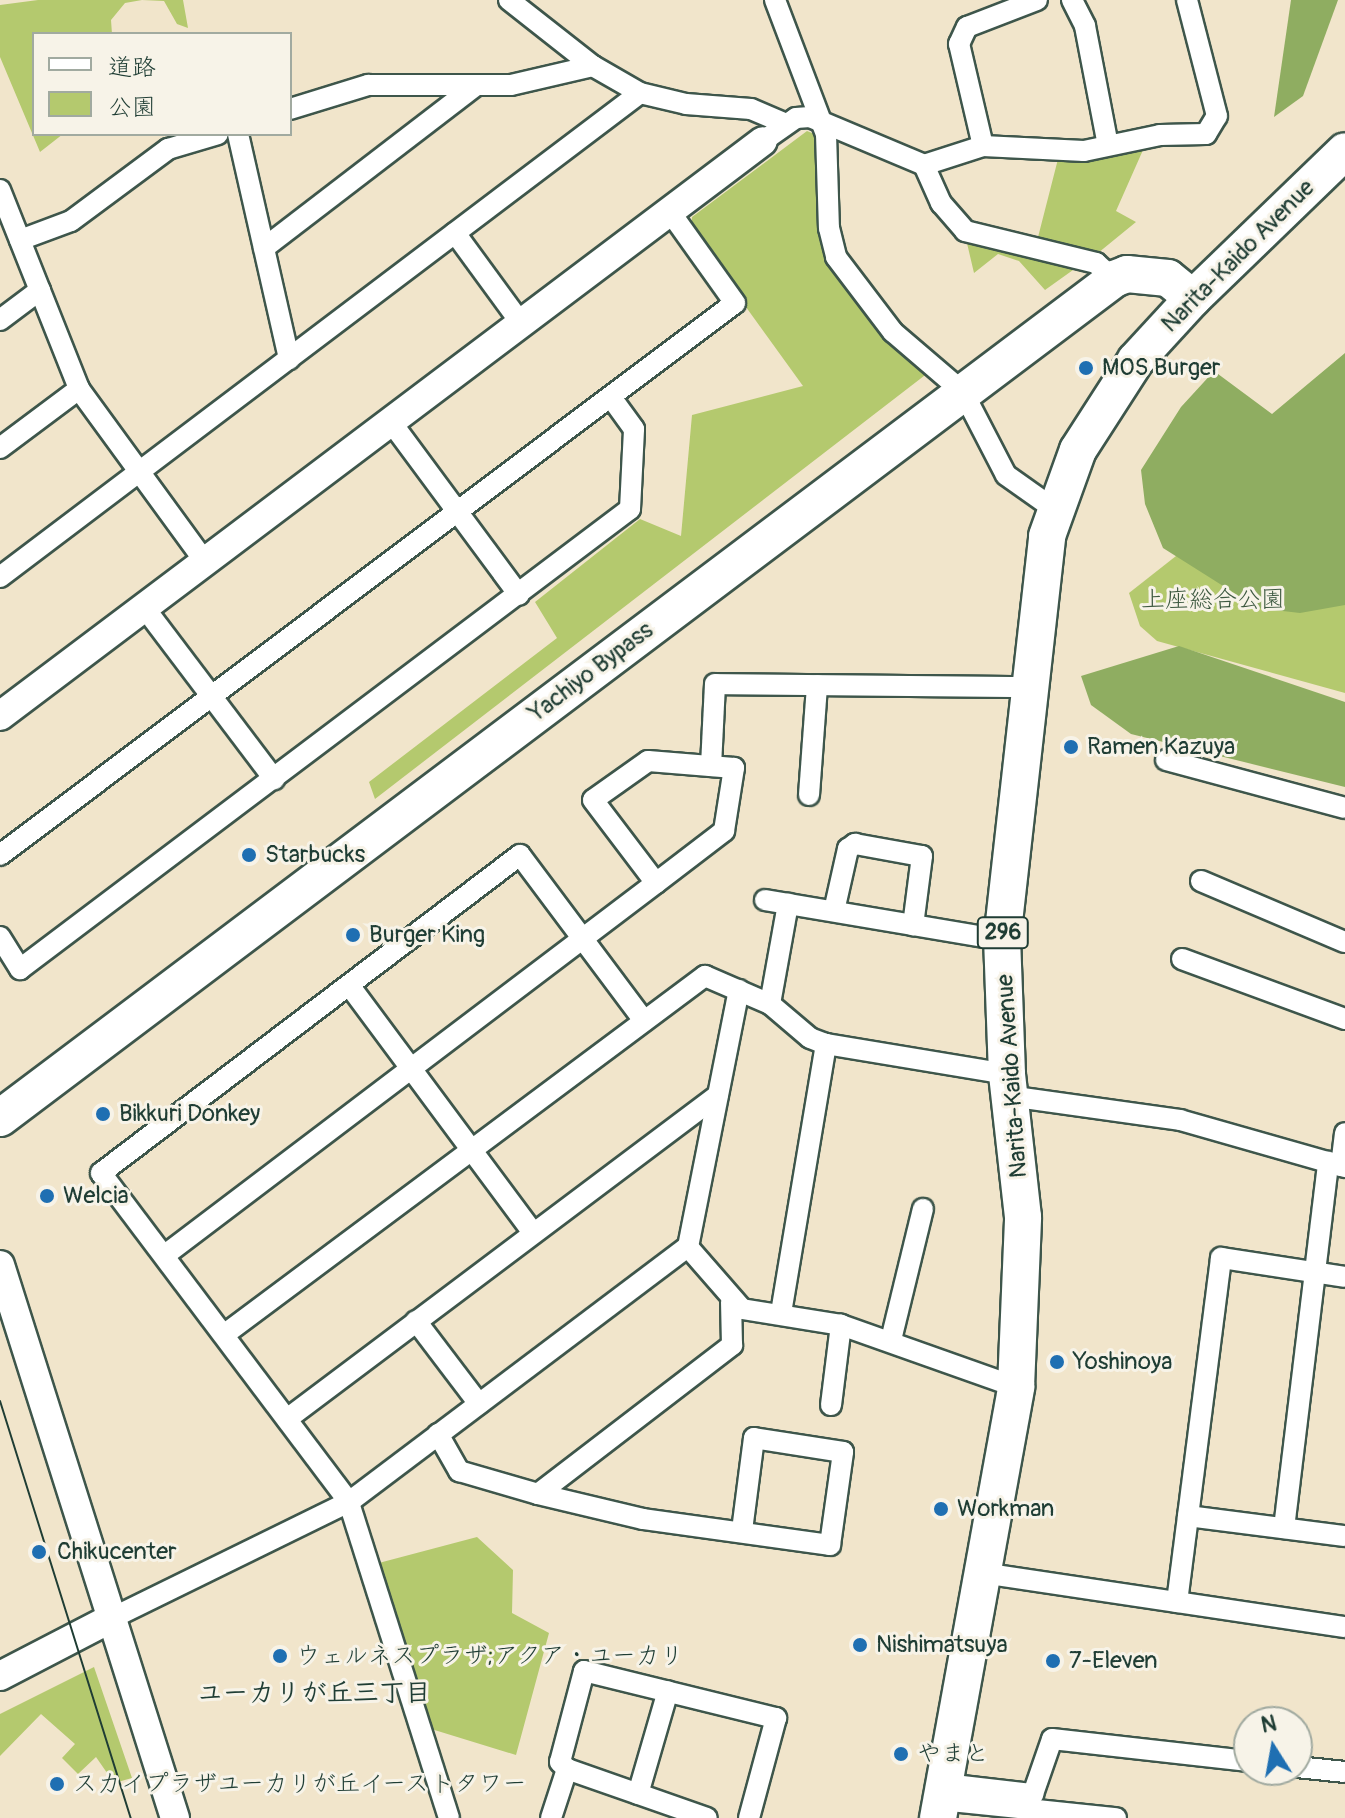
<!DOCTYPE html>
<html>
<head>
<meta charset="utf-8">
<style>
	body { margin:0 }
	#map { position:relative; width:1345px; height:1818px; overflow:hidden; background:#f1e5cb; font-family:Pangolin,"Klee One",sans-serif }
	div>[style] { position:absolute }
	.green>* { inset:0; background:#b4c96e }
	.forest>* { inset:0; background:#8fad61 }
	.roads { filter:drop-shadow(2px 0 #3e564b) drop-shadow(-2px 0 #3e564b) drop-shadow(0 2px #3e564b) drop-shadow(0 -2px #3e564b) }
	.street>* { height:20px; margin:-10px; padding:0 10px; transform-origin:10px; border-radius:10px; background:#fff }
	.secondary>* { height:28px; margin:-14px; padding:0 14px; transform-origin:14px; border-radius:14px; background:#fff }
	.highway>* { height:36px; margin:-18px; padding:0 18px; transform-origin:18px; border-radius:18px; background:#fff }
	.tram>* { height:2px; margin:-1px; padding:0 1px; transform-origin:1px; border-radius:1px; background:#1f3d34 }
	.dots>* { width:22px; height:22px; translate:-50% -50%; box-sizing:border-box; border:4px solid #f7f3e8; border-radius:50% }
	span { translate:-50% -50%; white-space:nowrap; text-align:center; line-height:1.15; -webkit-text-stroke:6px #f7f3e8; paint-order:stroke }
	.shield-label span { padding:2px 6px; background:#f7f3e8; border:2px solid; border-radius:6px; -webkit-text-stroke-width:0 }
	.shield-label { font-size:22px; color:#1f3d34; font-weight:700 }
	.street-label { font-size:24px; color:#1f3d34 }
	.poi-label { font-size:24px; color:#1f3d34 }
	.left { translate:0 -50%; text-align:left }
	.park-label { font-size:24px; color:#3d5940 }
	.neighbourhood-label { font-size:26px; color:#1f3d34; font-weight:700 }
	.legend { position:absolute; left:32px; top:32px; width:260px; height:104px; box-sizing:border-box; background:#f7f3e8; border:2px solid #a1aaa0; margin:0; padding:10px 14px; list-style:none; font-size:24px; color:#1f3d34 }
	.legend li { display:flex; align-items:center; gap:16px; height:40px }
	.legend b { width:40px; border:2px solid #a1aaa0 }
	.north { position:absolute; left:1233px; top:1706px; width:80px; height:80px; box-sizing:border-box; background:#f7f3e8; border:2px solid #a1aaa0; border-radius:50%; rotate:349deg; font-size:22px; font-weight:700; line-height:32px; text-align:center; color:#1f3d34 }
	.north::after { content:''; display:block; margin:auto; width:28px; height:36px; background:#1f6fb2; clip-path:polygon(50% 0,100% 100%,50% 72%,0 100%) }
</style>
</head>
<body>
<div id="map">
	<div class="green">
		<i style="clip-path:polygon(38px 0,183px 0,188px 28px,177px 24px,164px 1px,142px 0,125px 3px,111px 20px,112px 34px,34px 34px,34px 134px,63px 134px,40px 152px,0 57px,0 5px)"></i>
		<i style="clip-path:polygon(807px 131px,822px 137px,824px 228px,933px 369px,375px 799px,369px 782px,557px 638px,535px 602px,640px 519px,681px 536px,692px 415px,803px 386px,691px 231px,692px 217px)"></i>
		<i style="clip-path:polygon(1143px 150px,1116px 211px,1136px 222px,1098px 253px,1036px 245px,1058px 159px)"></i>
		<i style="clip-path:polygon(966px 239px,1080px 265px,1045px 290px,1019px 261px,998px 254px,974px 273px)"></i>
		<i style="clip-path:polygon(1190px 545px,1345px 582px,1345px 693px,1157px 641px,1140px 626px,1129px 593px)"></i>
		<i style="clip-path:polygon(477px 1537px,513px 1570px,512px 1613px,549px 1633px,516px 1755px,428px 1728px,375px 1564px)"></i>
		<i style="clip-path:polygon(94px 1667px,132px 1778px,114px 1783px,96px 1757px,78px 1774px,62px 1758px,75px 1744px,41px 1714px,0 1756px,0 1714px)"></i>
	</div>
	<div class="forest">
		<i style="clip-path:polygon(1291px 0,1338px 0,1303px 96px,1274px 117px)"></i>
		<i style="clip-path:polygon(1345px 353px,1345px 605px,1300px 613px,1258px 608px,1163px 548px,1145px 504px,1141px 470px,1181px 407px,1214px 371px,1272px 414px)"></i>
		<i style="clip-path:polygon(1179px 646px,1345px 702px,1345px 787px,1131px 734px,1091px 705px,1081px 676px)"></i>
	</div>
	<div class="roads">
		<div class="street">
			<i style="left:509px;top:0;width:107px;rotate:38.2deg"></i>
			<i style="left:593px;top:66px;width:54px;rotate:29.9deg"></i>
			<i style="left:640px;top:93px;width:47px;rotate:13.4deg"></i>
			<i style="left:686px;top:104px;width:65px;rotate:4.4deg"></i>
			<i style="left:751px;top:109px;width:38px;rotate:23deg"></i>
			<i style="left:775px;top:0;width:143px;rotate:69.2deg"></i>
			<i style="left:826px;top:134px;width:94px;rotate:88.2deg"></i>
			<i style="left:829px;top:228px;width:30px;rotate:76deg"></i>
			<i style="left:836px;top:257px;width:94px;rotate:52.8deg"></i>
			<i style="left:893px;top:332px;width:92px;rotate:40.6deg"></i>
			<i style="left:963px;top:392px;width:93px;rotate:62.6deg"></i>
			<i style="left:1006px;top:475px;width:59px;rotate:35.3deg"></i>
			<i style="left:1072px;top:0;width:29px;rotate:63deg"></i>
			<i style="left:1085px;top:26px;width:121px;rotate:79.1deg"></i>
			<i style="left:290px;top:109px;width:82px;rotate:-17.1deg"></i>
			<i style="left:368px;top:85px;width:143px"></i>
			<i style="left:511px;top:85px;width:84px;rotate:-13deg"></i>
			<i style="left:238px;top:134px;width:231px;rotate:77.2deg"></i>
			<i style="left:763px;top:141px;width:40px;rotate:-34.9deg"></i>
			<i style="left:796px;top:118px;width:14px;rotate:-4deg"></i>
			<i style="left:810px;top:117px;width:124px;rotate:22.8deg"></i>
			<i style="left:924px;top:165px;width:42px;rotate:65.9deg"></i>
			<i style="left:941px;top:203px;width:37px;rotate:49deg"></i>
			<i style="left:965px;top:231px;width:135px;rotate:13.7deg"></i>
			<i style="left:1096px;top:263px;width:24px;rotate:42deg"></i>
			<i style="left:983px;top:146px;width:105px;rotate:-103.2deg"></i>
			<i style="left:959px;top:44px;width:19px;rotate:-65deg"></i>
			<i style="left:967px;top:27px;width:75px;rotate:-21.1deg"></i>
			<i style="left:924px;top:165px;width:62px;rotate:-17.9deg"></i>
			<i style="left:983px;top:146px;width:101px;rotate:2.8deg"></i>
			<i style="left:1084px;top:151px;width:78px;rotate:-11.9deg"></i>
			<i style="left:1160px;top:135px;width:46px;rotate:-1.2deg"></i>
			<i style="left:1206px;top:134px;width:21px;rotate:-59deg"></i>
			<i style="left:1217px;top:116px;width:120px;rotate:-104.5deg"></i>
			<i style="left:0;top:190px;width:214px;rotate:68.3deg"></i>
			<i style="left:79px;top:389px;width:214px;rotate:53.9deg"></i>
			<i style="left:455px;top:233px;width:102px;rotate:53.8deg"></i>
			<i style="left:20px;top:240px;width:54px;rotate:-20.4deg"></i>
			<i style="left:71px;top:221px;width:121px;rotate:-36.6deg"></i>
			<i style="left:168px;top:149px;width:52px;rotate:-16.7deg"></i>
			<i style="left:264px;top:248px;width:266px;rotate:-37.5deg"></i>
			<i style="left:0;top:320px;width:50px;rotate:-36.9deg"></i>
			<i style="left:391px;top:422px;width:215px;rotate:53.5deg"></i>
			<i style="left:0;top:448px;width:99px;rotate:-36.8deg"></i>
			<i style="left:0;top:577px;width:802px;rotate:-37.1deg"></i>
			<i style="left:153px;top:619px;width:201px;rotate:52.9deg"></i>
			<i style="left:1166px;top:760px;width:185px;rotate:15deg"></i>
			<i style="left:711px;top:766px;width:82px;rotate:-87.2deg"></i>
			<i style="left:715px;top:684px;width:312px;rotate:0.6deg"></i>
			<i style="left:809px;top:795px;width:110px;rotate:-85.8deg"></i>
			<i style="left:0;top:855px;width:919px;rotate:-36.91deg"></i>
			<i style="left:735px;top:303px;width:112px;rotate:-125.5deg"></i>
			<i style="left:1201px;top:881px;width:156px;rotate:23deg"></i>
			<i style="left:765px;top:900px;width:240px;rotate:9.6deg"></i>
			<i style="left:834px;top:911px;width:64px;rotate:-77.3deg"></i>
			<i style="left:848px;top:849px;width:9px;rotate:-36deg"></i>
			<i style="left:855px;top:844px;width:68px;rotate:10.2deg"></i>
			<i style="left:922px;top:856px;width:70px;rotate:97.4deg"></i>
			<i style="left:0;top:937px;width:38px;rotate:58deg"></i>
			<i style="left:20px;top:969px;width:764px;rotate:-37.02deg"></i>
			<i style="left:630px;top:509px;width:80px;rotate:-87.1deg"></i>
			<i style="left:634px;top:429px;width:39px;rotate:-126deg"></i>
			<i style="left:1182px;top:959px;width:174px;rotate:20.2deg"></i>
			<i style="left:349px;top:985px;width:309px;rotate:53.4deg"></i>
			<i style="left:770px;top:1004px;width:102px;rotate:-79.8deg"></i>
			<i style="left:1009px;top:1096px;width:173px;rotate:8deg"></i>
			<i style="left:1180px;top:1120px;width:172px;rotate:15.9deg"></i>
			<i style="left:1341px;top:1166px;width:33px;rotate:-83deg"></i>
			<i style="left:688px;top:1247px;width:82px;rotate:48.9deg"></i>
			<i style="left:742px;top:1309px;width:100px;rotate:9.2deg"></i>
			<i style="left:841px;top:1325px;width:186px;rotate:19.5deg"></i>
			<i style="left:165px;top:1255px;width:616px;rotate:-37.15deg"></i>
			<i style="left:656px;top:883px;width:86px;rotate:-37.4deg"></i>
			<i style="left:724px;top:831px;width:64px;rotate:-81deg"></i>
			<i style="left:734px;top:768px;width:86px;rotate:-175.3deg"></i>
			<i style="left:648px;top:761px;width:67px;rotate:144.7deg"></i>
			<i style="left:593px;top:800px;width:104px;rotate:52.8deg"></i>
			<i style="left:781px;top:1313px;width:273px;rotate:-80.5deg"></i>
			<i style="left:416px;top:1321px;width:104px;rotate:52.8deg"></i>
			<i style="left:225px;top:1334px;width:599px;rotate:-36.72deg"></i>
			<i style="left:705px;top:976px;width:71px;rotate:23.3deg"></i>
			<i style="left:770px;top:1004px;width:52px;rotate:40.4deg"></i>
			<i style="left:810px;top:1038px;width:17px;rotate:21deg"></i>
			<i style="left:826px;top:1044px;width:183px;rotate:9.4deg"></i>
			<i style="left:891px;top:1340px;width:135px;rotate:-76.3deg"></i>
			<i style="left:831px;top:1405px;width:81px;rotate:-82.9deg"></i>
			<i style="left:287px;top:1419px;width:539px;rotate:-36.93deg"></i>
			<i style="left:438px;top:1434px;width:43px;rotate:60.4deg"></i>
			<i style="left:459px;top:1471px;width:82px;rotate:16.2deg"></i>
			<i style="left:538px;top:1494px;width:108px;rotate:13.4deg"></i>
			<i style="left:643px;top:1519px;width:189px;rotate:7.9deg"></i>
			<i style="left:830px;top:1545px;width:94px;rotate:-82deg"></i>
			<i style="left:843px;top:1452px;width:90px;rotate:-171.1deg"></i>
			<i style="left:754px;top:1438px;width:94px;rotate:97.4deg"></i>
			<i style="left:538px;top:1494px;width:245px;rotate:-37.5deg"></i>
			<i style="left:732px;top:1345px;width:43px;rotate:-91.3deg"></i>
			<i style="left:1188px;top:1516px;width:158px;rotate:7.3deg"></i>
			<i style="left:1284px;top:1528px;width:369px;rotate:-83.1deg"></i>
			<i style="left:983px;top:1573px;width:366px;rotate:8.5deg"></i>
			<i style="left:1177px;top:1602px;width:347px;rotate:-82.7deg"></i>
			<i style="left:1221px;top:1258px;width:125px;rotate:8.7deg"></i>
			<i style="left:110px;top:1619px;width:266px;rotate:-26.1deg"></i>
			<i style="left:349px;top:1502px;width:424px;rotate:-37deg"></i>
			<i style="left:688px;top:1247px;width:262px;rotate:-78.8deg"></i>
			<i style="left:1297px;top:1767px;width:48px;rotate:5.9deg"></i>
			<i style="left:567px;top:1769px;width:10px;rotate:-135deg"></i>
			<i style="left:560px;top:1762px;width:94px;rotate:-75.2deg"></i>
			<i style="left:584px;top:1671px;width:198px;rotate:13.8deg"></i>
			<i style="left:776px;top:1718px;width:104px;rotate:105.1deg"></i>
			<i style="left:945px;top:1784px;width:89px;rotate:6.5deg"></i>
			<i style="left:1033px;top:1794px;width:58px;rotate:-70.9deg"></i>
			<i style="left:1052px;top:1739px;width:198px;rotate:6.4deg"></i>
			<i style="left:638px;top:1794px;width:107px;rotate:-73.8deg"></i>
			<i style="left:941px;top:1800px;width:176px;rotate:5.9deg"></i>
			<i style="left:449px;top:1818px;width:331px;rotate:-107.6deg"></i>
			<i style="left:349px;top:1502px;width:412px;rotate:-127deg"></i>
			<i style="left:101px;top:1173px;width:526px;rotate:-37.2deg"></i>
			<i style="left:520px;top:855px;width:207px;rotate:53.2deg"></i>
			<i style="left:551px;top:1818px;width:52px;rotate:-71.9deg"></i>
			<i style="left:567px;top:1769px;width:148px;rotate:19.3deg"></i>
		</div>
		<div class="secondary">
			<i style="left:0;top:716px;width:955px;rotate:-37deg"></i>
			<i style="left:0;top:1265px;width:580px;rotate:72.44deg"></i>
			<i style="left:0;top:1676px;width:124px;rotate:-27.4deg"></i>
		</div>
		<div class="highway">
			<i style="left:0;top:1118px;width:1395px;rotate:-36.98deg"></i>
			<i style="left:1114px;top:279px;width:14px;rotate:-21deg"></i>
			<i style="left:1127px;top:274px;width:41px;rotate:5.6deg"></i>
			<i style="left:1168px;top:278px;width:32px;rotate:39deg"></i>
			<i style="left:938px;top:1818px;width:438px;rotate:-79.7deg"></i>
			<i style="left:1016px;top:1387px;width:170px;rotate:-87.6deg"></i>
			<i style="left:1023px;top:1217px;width:144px;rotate:-96.4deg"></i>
			<i style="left:1007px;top:1074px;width:134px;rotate:-92.1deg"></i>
			<i style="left:1002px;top:940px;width:406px;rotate:-83.6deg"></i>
			<i style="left:1047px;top:536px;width:91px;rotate:-70.2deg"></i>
			<i style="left:1078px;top:450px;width:107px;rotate:-57.2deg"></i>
			<i style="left:1136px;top:360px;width:84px;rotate:-47.4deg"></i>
			<i style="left:1193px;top:298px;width:211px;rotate:-44deg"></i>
		</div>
	</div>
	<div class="tram">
		<i style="left:0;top:1401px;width:437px;rotate:72.6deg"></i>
	</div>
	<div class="dots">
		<i style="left:1086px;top:368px;background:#1f6fb2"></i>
		<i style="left:1071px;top:747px;background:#1f6fb2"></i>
		<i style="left:249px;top:855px;background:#1f6fb2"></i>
		<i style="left:353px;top:935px;background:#1f6fb2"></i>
		<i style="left:103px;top:1114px;background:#1f6fb2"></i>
		<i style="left:47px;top:1196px;background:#1f6fb2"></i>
		<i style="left:1057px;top:1362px;background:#1f6fb2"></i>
		<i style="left:941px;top:1509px;background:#1f6fb2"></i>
		<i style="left:39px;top:1552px;background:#1f6fb2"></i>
		<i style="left:860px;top:1645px;background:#1f6fb2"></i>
		<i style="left:280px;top:1656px;background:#1f6fb2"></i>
		<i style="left:1053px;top:1661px;background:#1f6fb2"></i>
		<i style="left:901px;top:1754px;background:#1f6fb2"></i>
		<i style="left:57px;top:1784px;background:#1f6fb2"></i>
	</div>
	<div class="shield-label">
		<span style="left:1003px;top:933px">296</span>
	</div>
	<div class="street-label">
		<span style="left:1238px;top:256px;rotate:-45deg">Narita-Kaido Avenue</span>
		<span style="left:591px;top:672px;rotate:-37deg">Yachiyo Bypass</span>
		<span style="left:1012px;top:1076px;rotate:-94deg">Narita-Kaido Avenue</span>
	</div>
	<div class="poi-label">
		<span class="left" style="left:1102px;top:368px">MOS Burger</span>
		<span class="left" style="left:1087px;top:747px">Ramen Kazuya</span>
		<span class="left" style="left:265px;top:855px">Starbucks</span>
		<span class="left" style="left:369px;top:935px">Burger King</span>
		<span class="left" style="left:119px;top:1114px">Bikkuri Donkey</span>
		<span class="left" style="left:63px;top:1196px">Welcia</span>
		<span class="left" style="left:1073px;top:1362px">Yoshinoya</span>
		<span class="left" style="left:957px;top:1509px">Workman</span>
		<span class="left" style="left:57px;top:1552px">Chikucenter</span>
		<span class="left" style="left:876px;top:1645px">Nishimatsuya</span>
		<span class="left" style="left:296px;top:1656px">ウェルネスプラザ;アクア・ユーカリ</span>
		<span class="left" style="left:1069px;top:1661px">7-Eleven</span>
		<span class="left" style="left:917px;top:1754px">やまと</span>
		<span class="left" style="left:73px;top:1784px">スカイプラザユーカリが丘イーストタワー</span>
	</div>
	<div class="park-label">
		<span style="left:1213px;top:600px">上座総合公園</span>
	</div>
	<div class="neighbourhood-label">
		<span style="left:314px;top:1694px">ユーカリが丘三丁目</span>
	</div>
	<ul class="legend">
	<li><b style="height:10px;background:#fff"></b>道路</li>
	<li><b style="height:22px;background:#b4c96e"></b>公園</li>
	</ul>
	<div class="north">N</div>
</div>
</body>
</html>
